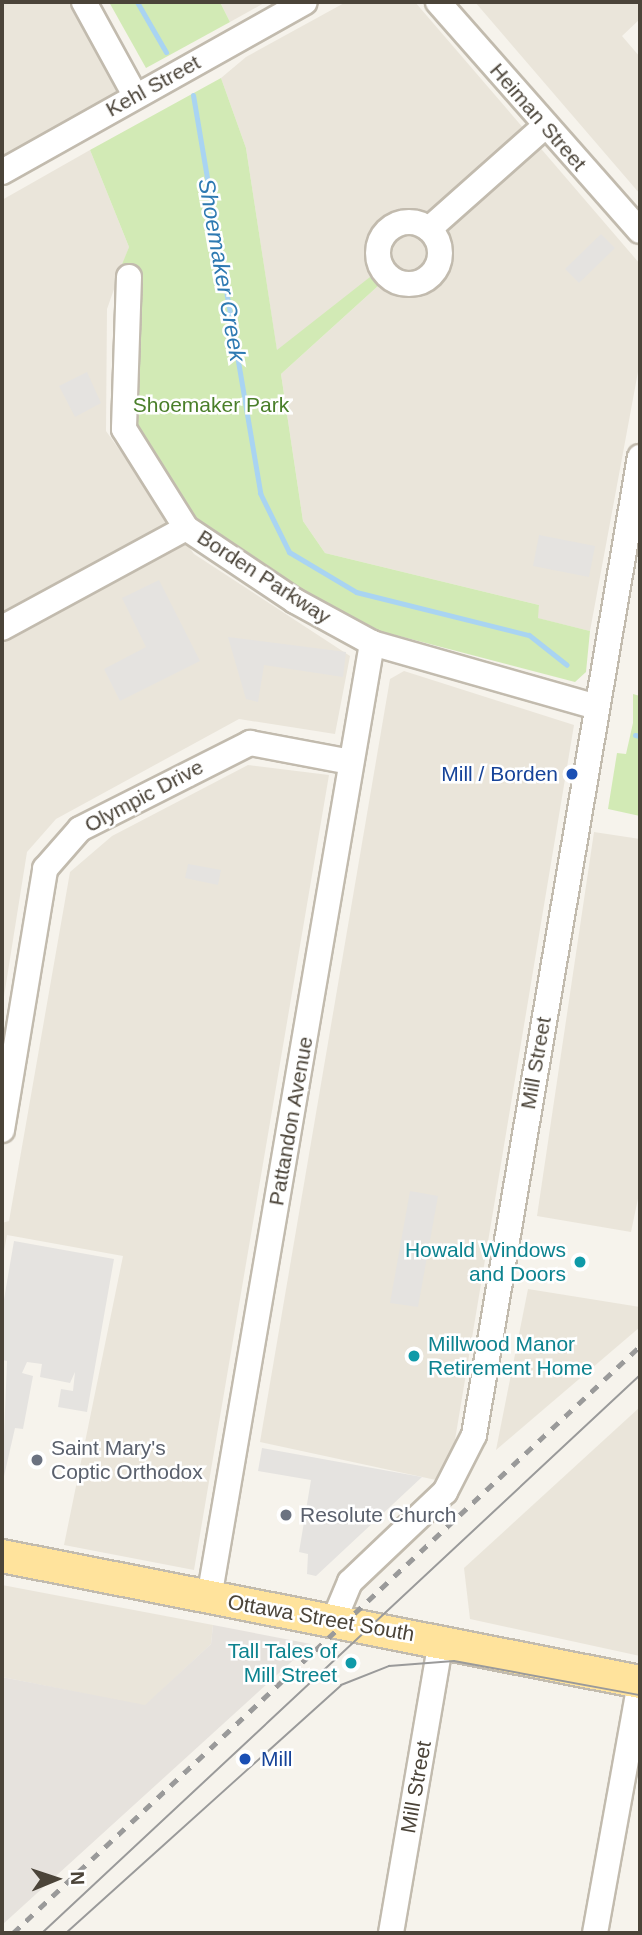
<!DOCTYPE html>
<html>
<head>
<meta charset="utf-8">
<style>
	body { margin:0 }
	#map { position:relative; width:642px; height:1935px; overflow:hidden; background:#f6f3ec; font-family:Arial,sans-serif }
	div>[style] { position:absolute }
	.residential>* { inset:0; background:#eae5da }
	.industrial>* { inset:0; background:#e6e2dd }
	.green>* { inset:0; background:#d2eab5 }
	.parking>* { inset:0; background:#e5e3e0 }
	.stream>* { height:5px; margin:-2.5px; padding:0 2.5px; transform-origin:2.5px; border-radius:2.5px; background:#a9d4f2 }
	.roads { filter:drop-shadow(2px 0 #c2bbae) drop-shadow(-2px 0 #c2bbae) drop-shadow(0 2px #c2bbae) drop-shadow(0 -2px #c2bbae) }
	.minor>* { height:24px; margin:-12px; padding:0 12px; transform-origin:12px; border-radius:12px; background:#fff }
	.minor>.ring { margin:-12px; padding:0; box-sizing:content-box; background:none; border:24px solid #fff; border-radius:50% }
	.major>* { height:32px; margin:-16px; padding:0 16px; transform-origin:16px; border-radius:16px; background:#ffe39c }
	.tram>* { height:2px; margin:-1px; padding:0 1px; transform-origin:1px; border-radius:1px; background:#9a9a9a }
	.rail>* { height:5px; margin-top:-2.5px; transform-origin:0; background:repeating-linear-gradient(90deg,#9a9a9a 0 9px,transparent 0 18px) }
	.dots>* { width:19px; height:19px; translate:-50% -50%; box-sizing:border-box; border:4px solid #fff; border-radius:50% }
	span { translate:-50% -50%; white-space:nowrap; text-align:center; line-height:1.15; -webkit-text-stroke:5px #fff; paint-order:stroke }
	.street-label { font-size:21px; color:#4b4439 }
	.park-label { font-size:21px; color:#4a7f2a }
	.transit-label { font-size:21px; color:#164399 }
	.right { translate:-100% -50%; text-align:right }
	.left { translate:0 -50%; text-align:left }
	.culture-label { font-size:21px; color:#0d838f }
	.worship-label { font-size:21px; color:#5b616d }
	.water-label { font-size:23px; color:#2e7ab2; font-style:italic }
	.frame { position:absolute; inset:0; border:4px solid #4b4439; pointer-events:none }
	.north { position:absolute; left:21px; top:1844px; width:70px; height:70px; -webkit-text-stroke:5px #fff; paint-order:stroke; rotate:88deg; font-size:19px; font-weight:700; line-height:28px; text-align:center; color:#4b4439 }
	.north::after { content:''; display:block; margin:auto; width:24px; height:32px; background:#4b4439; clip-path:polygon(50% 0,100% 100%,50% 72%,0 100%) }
</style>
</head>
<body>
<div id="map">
	<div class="residential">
		<i style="clip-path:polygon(2px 2px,79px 2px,134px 95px,2px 169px)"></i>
		<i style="clip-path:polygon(220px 2px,266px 2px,230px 22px)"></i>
		<i style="clip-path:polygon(346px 2px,415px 2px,640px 264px,640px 361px,590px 631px,537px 618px,539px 605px,325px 553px,303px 521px,281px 374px,378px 286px,370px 278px,277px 351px,246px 148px,221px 78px,246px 57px)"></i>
		<i style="clip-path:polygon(475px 2px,640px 2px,640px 19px,622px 36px,640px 57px,640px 194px)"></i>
		<i style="clip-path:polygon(90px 150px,129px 247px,107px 309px,106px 431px,194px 554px,350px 656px,335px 734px,239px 719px,56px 819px,27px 852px,2px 1009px,2px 200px)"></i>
		<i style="clip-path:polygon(404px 671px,574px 725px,451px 1464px,436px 1480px,260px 1442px,390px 679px)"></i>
		<i style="clip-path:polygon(248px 765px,329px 775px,194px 1570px,64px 1545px,123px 1256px,7px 1235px,2px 1262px,2px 1223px,9px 1221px,70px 872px,112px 836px)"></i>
		<i style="clip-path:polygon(594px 832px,640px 839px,640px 1189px,631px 1232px,537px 1216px)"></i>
		<i style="clip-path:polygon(528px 1289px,640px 1307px,640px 1327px,496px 1450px)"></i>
		<i style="clip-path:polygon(640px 1407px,640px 1656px,470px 1619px,464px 1568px)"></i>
		<i style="clip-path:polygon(2px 1585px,213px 1625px,211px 1644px,145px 1706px,2px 1677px)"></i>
	</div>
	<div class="industrial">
		<i style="clip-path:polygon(213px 1625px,311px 1644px,2px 1925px,2px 1677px,145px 1705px,211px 1644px)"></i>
	</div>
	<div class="green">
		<i style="clip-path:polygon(109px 2px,220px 2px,230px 22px,146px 68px)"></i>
		<i style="clip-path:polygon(221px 78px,246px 148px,277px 350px,370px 277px,378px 286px,281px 374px,303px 521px,325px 553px,539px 605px,538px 618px,590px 631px,586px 672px,575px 682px,357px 625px,285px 588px,201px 525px,137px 427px,135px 304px,119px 272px,129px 247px,90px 150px)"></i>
		<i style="clip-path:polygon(633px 694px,640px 696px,640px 816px,608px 809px,617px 753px,626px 754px,633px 723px)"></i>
	</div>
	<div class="parking">
		<i style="clip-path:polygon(601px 234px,615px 248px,579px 283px,565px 269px)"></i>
		<i style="clip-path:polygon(87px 372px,101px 403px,75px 417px,59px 386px)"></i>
		<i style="clip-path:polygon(539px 535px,595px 546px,589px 577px,533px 566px)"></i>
		<i style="clip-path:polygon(159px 580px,200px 661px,120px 701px,104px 669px,146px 647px,122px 598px)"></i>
		<i style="clip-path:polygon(228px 637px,346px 652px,343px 677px,264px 665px,258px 702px,246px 699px)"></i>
		<i style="clip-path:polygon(188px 864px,221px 870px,218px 885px,185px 878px)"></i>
		<i style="clip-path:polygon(410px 1191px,438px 1196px,418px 1307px,390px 1303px)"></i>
		<i style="clip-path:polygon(14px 1241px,114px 1259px,87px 1412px,58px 1407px,61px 1389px,73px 1391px,75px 1372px,70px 1383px,40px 1377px,42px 1364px,27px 1362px,22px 1373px,33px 1376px,23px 1429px,15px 1428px,2px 1485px,7px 1361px,2px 1360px,2px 1311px)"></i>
		<i style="clip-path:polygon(262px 1448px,422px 1477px,316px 1576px,307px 1574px,308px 1554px,299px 1552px,311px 1480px,258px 1471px)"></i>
	</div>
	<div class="stream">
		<i style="left:137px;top:2px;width:58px;rotate:59.9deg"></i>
		<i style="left:193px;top:95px;width:404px;rotate:80.4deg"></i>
		<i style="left:260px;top:493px;width:66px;rotate:63.8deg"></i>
		<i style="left:289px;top:552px;width:78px;rotate:30.8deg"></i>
		<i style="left:356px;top:592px;width:178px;rotate:14deg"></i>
		<i style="left:529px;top:635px;width:48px;rotate:38.3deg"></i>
		<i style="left:635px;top:735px;width:5px;rotate:11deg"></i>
	</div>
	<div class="roads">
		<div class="minor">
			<i style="left:84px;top:2px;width:106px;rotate:61.3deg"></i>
			<i style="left:438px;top:2px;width:305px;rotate:48.6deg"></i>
			<i style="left:2px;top:172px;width:347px;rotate:-29.3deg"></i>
			<i class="ring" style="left:378px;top:222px;width:38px;height:38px"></i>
			<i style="left:429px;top:229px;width:154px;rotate:-41.6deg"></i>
			<i style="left:129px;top:277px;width:152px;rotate:91.9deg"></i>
			<i style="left:124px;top:429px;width:117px;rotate:57.9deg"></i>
			<i style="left:186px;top:528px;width:131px;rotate:33.8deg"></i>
			<i style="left:295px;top:601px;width:88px;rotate:28.6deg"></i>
			<i style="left:372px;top:643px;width:234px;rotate:15.9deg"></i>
			<i style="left:2px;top:628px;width:209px;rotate:-28.5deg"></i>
			<i style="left:2px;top:1130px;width:265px;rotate:-80.6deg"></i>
			<i style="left:45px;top:869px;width:53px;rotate:-48.8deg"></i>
			<i style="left:80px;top:829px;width:191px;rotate:-26.8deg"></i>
			<i style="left:250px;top:743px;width:103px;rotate:10.7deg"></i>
			<i style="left:209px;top:1598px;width:969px;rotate:-80.31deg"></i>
			<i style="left:334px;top:1620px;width:41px;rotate:-67.2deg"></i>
			<i style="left:350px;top:1582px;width:131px;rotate:-43.5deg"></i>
			<i style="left:445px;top:1492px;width:64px;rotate:-63deg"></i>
			<i style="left:474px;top:1435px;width:992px;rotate:-80.37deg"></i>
			<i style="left:391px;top:1933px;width:297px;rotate:-80.3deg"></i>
			<i style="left:595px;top:1933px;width:255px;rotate:-79.8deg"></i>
		</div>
		<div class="major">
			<i style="left:2px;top:1556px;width:650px;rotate:11.17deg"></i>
		</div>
	</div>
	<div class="tram">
		<i style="left:42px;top:1933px;width:818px;rotate:-43.02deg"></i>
		<i style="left:66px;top:1933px;width:370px;rotate:-42deg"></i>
		<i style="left:341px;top:1685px;width:52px;rotate:-21.6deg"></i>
		<i style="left:389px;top:1666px;width:65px;rotate:-4.4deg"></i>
		<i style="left:454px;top:1661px;width:189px;rotate:10.4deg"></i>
	</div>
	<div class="rail">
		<i style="left:13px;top:1933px;width:859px;rotate:-43.11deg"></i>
	</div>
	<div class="dots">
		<i style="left:572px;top:774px;background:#1a4fb4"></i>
		<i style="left:580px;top:1262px;background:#0f9aa8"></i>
		<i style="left:414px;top:1356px;background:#0f9aa8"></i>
		<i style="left:37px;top:1460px;background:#6b7280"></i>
		<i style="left:286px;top:1515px;background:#6b7280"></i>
		<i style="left:351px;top:1663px;background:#0f9aa8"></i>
		<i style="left:245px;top:1759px;background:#1a4fb4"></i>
	</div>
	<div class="street-label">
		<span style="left:153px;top:86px;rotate:-29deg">Kehl Street</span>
		<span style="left:538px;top:117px;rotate:49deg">Heiman Street</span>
		<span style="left:264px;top:577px;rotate:33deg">Borden Parkway</span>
		<span style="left:144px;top:796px;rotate:-28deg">Olympic Drive</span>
		<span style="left:536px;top:1063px;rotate:-80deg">Mill Street</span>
		<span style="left:291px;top:1121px;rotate:-80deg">Pattandon Avenue</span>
		<span style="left:321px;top:1618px;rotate:10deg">Ottawa Street South</span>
		<span style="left:416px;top:1787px;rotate:-80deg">Mill Street</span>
	</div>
	<div class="park-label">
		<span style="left:211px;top:405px">Shoemaker Park</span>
	</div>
	<div class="transit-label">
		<span class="right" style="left:558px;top:774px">Mill / Borden</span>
		<span class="left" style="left:261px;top:1759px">Mill</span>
	</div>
	<div class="culture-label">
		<span class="right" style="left:566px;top:1262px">Howald Windows<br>and Doors</span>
		<span class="left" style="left:428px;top:1356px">Millwood Manor<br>Retirement Home</span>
		<span class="right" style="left:337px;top:1663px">Tall Tales of<br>Mill Street</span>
	</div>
	<div class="worship-label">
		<span class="left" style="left:51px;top:1460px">Saint Mary's<br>Coptic Orthodox</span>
		<span class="left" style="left:300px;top:1515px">Resolute Church</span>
	</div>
	<div class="water-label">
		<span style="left:222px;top:270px;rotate:80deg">Shoemaker Creek</span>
	</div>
	<div class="frame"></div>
	<div class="north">N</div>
</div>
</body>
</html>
